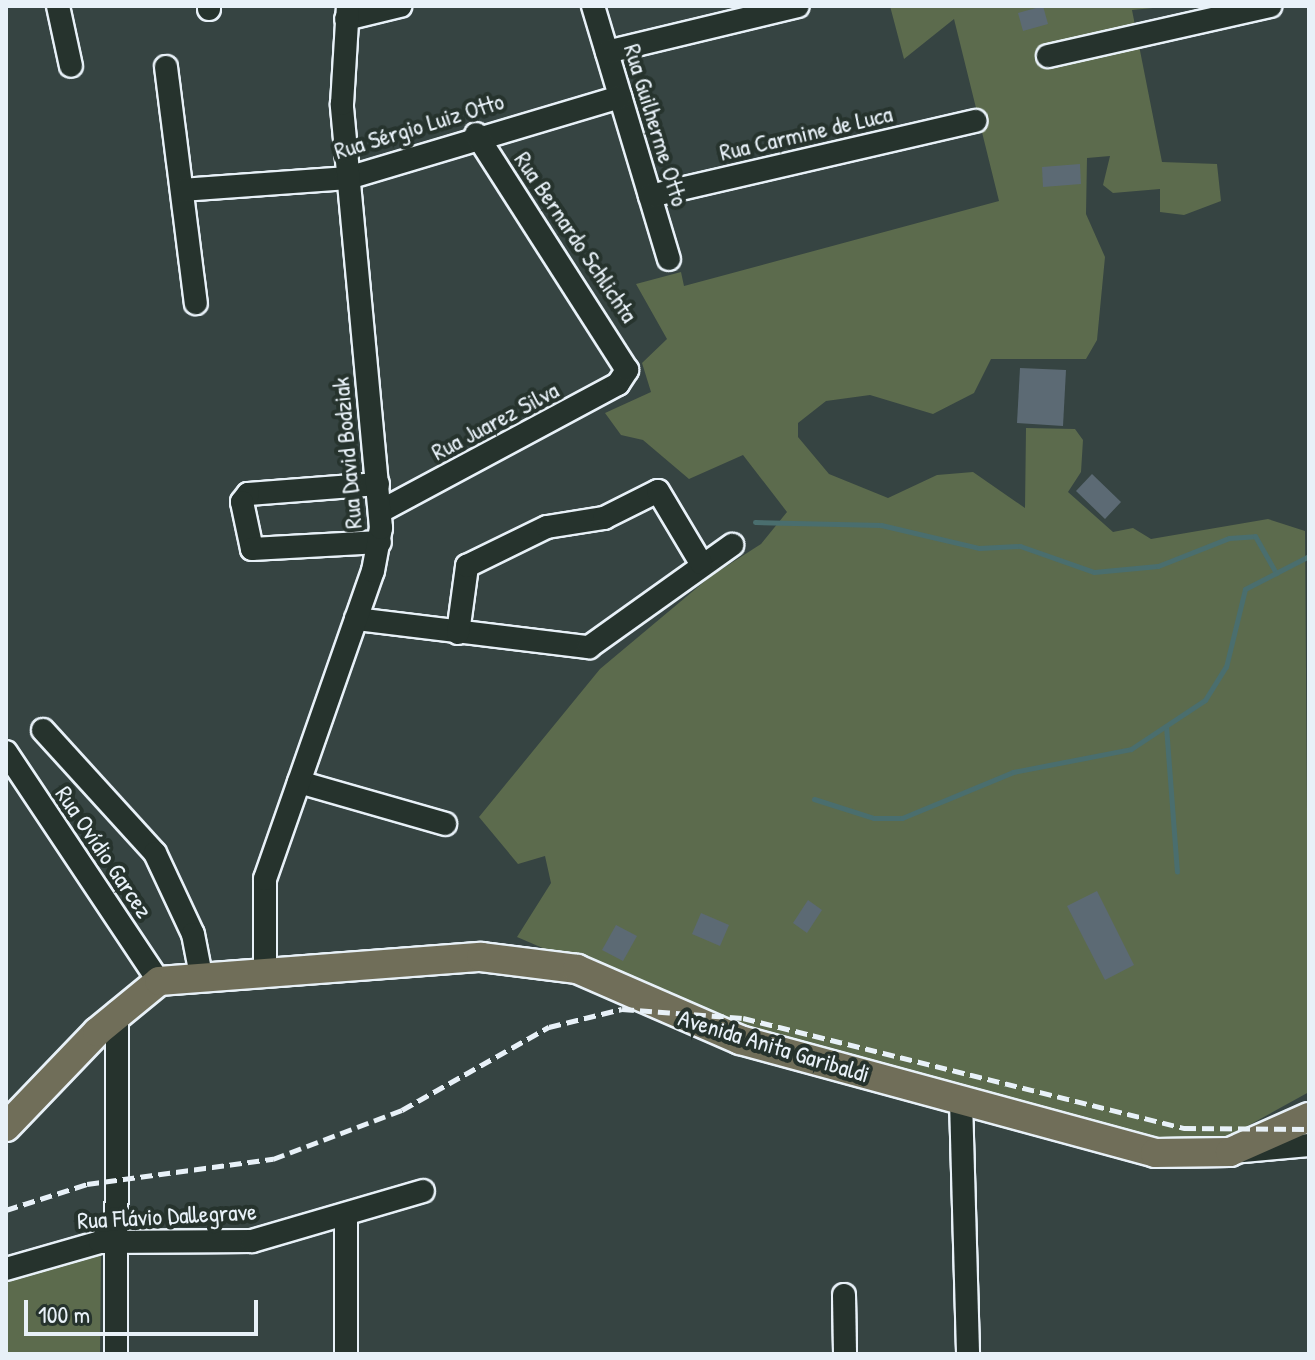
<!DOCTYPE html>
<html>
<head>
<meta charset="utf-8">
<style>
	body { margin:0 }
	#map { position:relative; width:1315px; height:1360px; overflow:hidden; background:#364442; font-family:"Patrick Hand",sans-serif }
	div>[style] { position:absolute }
	.green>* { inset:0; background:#5c6b4d }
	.stream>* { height:5px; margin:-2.5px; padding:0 2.5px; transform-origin:2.5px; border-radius:2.5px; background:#4a6e6e }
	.building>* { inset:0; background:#5c6a74 }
	.roads { filter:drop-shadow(2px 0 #e8f1f8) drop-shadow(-2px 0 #e8f1f8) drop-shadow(0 2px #e8f1f8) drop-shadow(0 -2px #e8f1f8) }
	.minor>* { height:22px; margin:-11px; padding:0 11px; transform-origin:11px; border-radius:11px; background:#26332d }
	.major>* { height:28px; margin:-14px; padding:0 14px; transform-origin:14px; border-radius:14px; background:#706e59 }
	.rail>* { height:5px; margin-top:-2.5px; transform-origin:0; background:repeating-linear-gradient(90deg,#e8f1f8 0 12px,transparent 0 18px) }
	span { translate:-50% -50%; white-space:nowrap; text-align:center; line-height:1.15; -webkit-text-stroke:8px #26332d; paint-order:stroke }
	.street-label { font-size:24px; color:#e8f1f8 }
	.frame { position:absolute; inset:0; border:8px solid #e8f1f8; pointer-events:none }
	.scale { position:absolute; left:24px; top:1300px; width:234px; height:36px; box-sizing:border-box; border:4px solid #e8f1f8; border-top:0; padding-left:10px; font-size:24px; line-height:28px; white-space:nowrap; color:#e8f1f8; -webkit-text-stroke:6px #26332d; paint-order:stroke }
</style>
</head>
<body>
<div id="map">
	<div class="green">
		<i style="clip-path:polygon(890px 6px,1174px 6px,1132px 10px,1162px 162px,1217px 164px,1221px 201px,1184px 215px,1160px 212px,1160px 189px,1113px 193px,1103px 185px,1110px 156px,1087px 158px,1086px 214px,1105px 257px,1097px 340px,1086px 359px,991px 359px,974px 393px,933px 414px,870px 395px,826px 401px,798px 423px,798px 437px,829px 474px,888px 498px,937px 475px,973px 472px,1025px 508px,1026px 428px,1075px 429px,1083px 440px,1081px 472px,1068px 492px,1113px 532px,1133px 528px,1151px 539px,1268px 519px,1305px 531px,1309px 1092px,1224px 1139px,1181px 1142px,1065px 1116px,706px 1018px,517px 937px,551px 883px,545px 856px,518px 864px,479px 817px,600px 669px,711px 576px,761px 544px,787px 512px,743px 455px,689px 479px,643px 440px,621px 435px,605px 413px,651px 392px,642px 363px,667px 339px,636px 284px,681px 272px,684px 286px,999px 201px,954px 19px,904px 59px)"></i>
		<i style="clip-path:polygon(101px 1253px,100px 1354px,6px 1354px,6px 1279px)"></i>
	</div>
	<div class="stream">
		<i style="left:755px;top:522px;width:126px;rotate:1.4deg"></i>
		<i style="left:881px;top:525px;width:101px;rotate:13.2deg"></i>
		<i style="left:979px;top:548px;width:41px;rotate:-2.8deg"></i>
		<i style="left:1020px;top:546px;width:78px;rotate:19.4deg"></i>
		<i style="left:1094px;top:572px;width:64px;rotate:-5.4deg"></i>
		<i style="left:1158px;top:566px;width:76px;rotate:-21.5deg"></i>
		<i style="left:1229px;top:538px;width:26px;rotate:-4deg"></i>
		<i style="left:1255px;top:536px;width:43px;rotate:60.4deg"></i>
		<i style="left:1166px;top:726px;width:146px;rotate:85.7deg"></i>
		<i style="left:814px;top:799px;width:63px;rotate:17.6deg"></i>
		<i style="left:874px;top:818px;width:28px"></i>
		<i style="left:902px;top:818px;width:120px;rotate:-22.5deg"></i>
		<i style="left:1013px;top:772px;width:120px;rotate:-11deg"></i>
		<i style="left:1131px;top:749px;width:89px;rotate:-33.5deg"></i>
		<i style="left:1205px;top:700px;width:39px;rotate:-58deg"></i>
		<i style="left:1226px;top:667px;width:80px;rotate:-76.3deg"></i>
		<i style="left:1245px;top:589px;width:72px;rotate:-27.3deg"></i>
	</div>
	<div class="building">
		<i style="clip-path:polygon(1043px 6px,1048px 24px,1023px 31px,1018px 13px)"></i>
		<i style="clip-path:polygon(1080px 164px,1081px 184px,1043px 187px,1042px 167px)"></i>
		<i style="clip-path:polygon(1020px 368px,1066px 370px,1063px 426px,1017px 423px)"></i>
		<i style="clip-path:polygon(1092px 474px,1121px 502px,1105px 519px,1076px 491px)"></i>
		<i style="clip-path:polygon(1097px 891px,1134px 965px,1105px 980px,1067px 906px)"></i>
		<i style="clip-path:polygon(808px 900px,822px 910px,807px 933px,793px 923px)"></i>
		<i style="clip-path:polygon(701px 913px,729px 925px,720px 946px,692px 934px)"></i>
		<i style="clip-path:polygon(616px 925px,637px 936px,623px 961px,602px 950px)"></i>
	</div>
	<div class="roads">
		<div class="minor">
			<i style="left:58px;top:6px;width:61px;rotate:77.8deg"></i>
			<i style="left:209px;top:6px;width:3px;rotate:90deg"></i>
			<i style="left:593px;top:6px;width:264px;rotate:73.3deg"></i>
			<i style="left:346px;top:19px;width:56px;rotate:-13.5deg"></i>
			<i style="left:607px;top:52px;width:196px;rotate:-13.5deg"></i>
			<i style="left:1048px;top:56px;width:228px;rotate:-12.7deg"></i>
			<i style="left:166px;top:67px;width:238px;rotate:82.8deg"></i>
			<i style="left:182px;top:190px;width:166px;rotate:-4.1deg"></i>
			<i style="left:348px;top:178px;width:284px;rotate:-16.6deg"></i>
			<i style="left:650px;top:196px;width:334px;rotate:-13deg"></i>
			<i style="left:378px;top:484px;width:130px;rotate:175.6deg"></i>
			<i style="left:248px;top:494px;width:10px;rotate:127deg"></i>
			<i style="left:242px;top:502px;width:48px;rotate:78deg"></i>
			<i style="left:252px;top:549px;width:128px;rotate:-3.1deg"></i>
			<i style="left:381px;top:511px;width:269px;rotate:-28.2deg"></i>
			<i style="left:618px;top:384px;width:17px;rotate:-57deg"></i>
			<i style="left:627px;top:370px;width:280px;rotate:-122.6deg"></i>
			<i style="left:356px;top:619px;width:235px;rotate:6.9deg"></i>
			<i style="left:589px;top:647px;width:176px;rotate:-35.5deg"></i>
			<i style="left:458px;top:633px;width:68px;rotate:-82.3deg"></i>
			<i style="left:467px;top:566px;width:89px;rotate:-26deg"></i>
			<i style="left:547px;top:527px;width:58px;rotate:-9deg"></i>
			<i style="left:604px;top:518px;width:60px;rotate:-26.6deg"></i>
			<i style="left:658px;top:491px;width:84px;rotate:59.2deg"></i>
			<i style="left:43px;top:730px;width:166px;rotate:47.7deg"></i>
			<i style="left:155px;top:853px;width:89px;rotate:64.9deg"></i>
			<i style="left:193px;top:934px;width:42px;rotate:79deg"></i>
			<i style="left:6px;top:752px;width:275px;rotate:56.3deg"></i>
			<i style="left:299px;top:782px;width:152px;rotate:16deg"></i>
			<i style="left:265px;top:975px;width:96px;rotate:-90deg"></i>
			<i style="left:265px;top:879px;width:326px;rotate:-70.7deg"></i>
			<i style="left:373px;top:571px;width:44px;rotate:-79.5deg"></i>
			<i style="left:381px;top:528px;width:426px;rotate:-95.3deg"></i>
			<i style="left:342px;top:104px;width:98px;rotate:-86.5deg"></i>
			<i style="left:961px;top:1101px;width:253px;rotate:88.4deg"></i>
			<i style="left:1243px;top:1151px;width:66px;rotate:-5.2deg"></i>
			<i style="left:6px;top:1269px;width:98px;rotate:-16deg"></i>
			<i style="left:100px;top:1242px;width:152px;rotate:-0.4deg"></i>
			<i style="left:252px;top:1241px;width:178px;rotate:-16.3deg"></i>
			<i style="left:844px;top:1295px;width:59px;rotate:89deg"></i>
			<i style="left:116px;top:1354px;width:342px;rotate:-89.8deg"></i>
			<i style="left:346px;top:1354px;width:138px;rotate:-90deg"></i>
		</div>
		<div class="major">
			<i style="left:6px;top:1127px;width:132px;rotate:-46.2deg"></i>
			<i style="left:97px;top:1032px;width:80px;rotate:-39.4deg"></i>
			<i style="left:159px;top:981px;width:323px;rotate:-4.3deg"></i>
			<i style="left:481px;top:957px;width:97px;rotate:7.1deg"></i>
			<i style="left:577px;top:969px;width:178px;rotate:23.5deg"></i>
			<i style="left:740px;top:1040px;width:430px;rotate:15.2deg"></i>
			<i style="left:1155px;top:1153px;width:75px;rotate:-0.8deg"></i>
			<i style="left:1230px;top:1152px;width:86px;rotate:-23.9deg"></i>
		</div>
	</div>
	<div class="rail">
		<i style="left:6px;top:1210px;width:85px;rotate:-17.8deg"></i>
		<i style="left:87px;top:1184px;width:188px;rotate:-7.7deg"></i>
		<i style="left:273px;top:1159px;width:138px;rotate:-20.8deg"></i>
		<i style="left:402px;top:1110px;width:169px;rotate:-29.5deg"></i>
		<i style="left:549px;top:1027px;width:75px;rotate:-13.9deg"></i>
		<i style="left:622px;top:1009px;width:121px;rotate:4.3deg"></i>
		<i style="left:743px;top:1018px;width:455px;rotate:14deg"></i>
		<i style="left:1184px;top:1128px;width:125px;rotate:0.5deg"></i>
	</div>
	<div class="street-label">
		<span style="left:656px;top:125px;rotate:73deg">Rua Guilherme Otto</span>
		<span style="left:419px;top:126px;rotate:-17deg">Rua Sérgio Luiz Otto</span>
		<span style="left:806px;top:133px;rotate:-13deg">Rua Carmine de Luca</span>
		<span style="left:576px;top:237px;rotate:56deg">Rua Bernardo Schlichta</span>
		<span style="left:495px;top:421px;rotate:-28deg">Rua Juarez Silva</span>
		<span style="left:347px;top:453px;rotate:-95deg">Rua David Bodziak</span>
		<span style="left:104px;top:852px;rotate:56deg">Rua Ovídio Garcez</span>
		<span style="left:774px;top:1046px;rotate:17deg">Avenida Anita Garibaldi</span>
		<span style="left:167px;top:1216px;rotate:-3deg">Rua Flávio Dallegrave</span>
	</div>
	<div class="frame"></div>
	<div class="scale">100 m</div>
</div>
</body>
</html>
